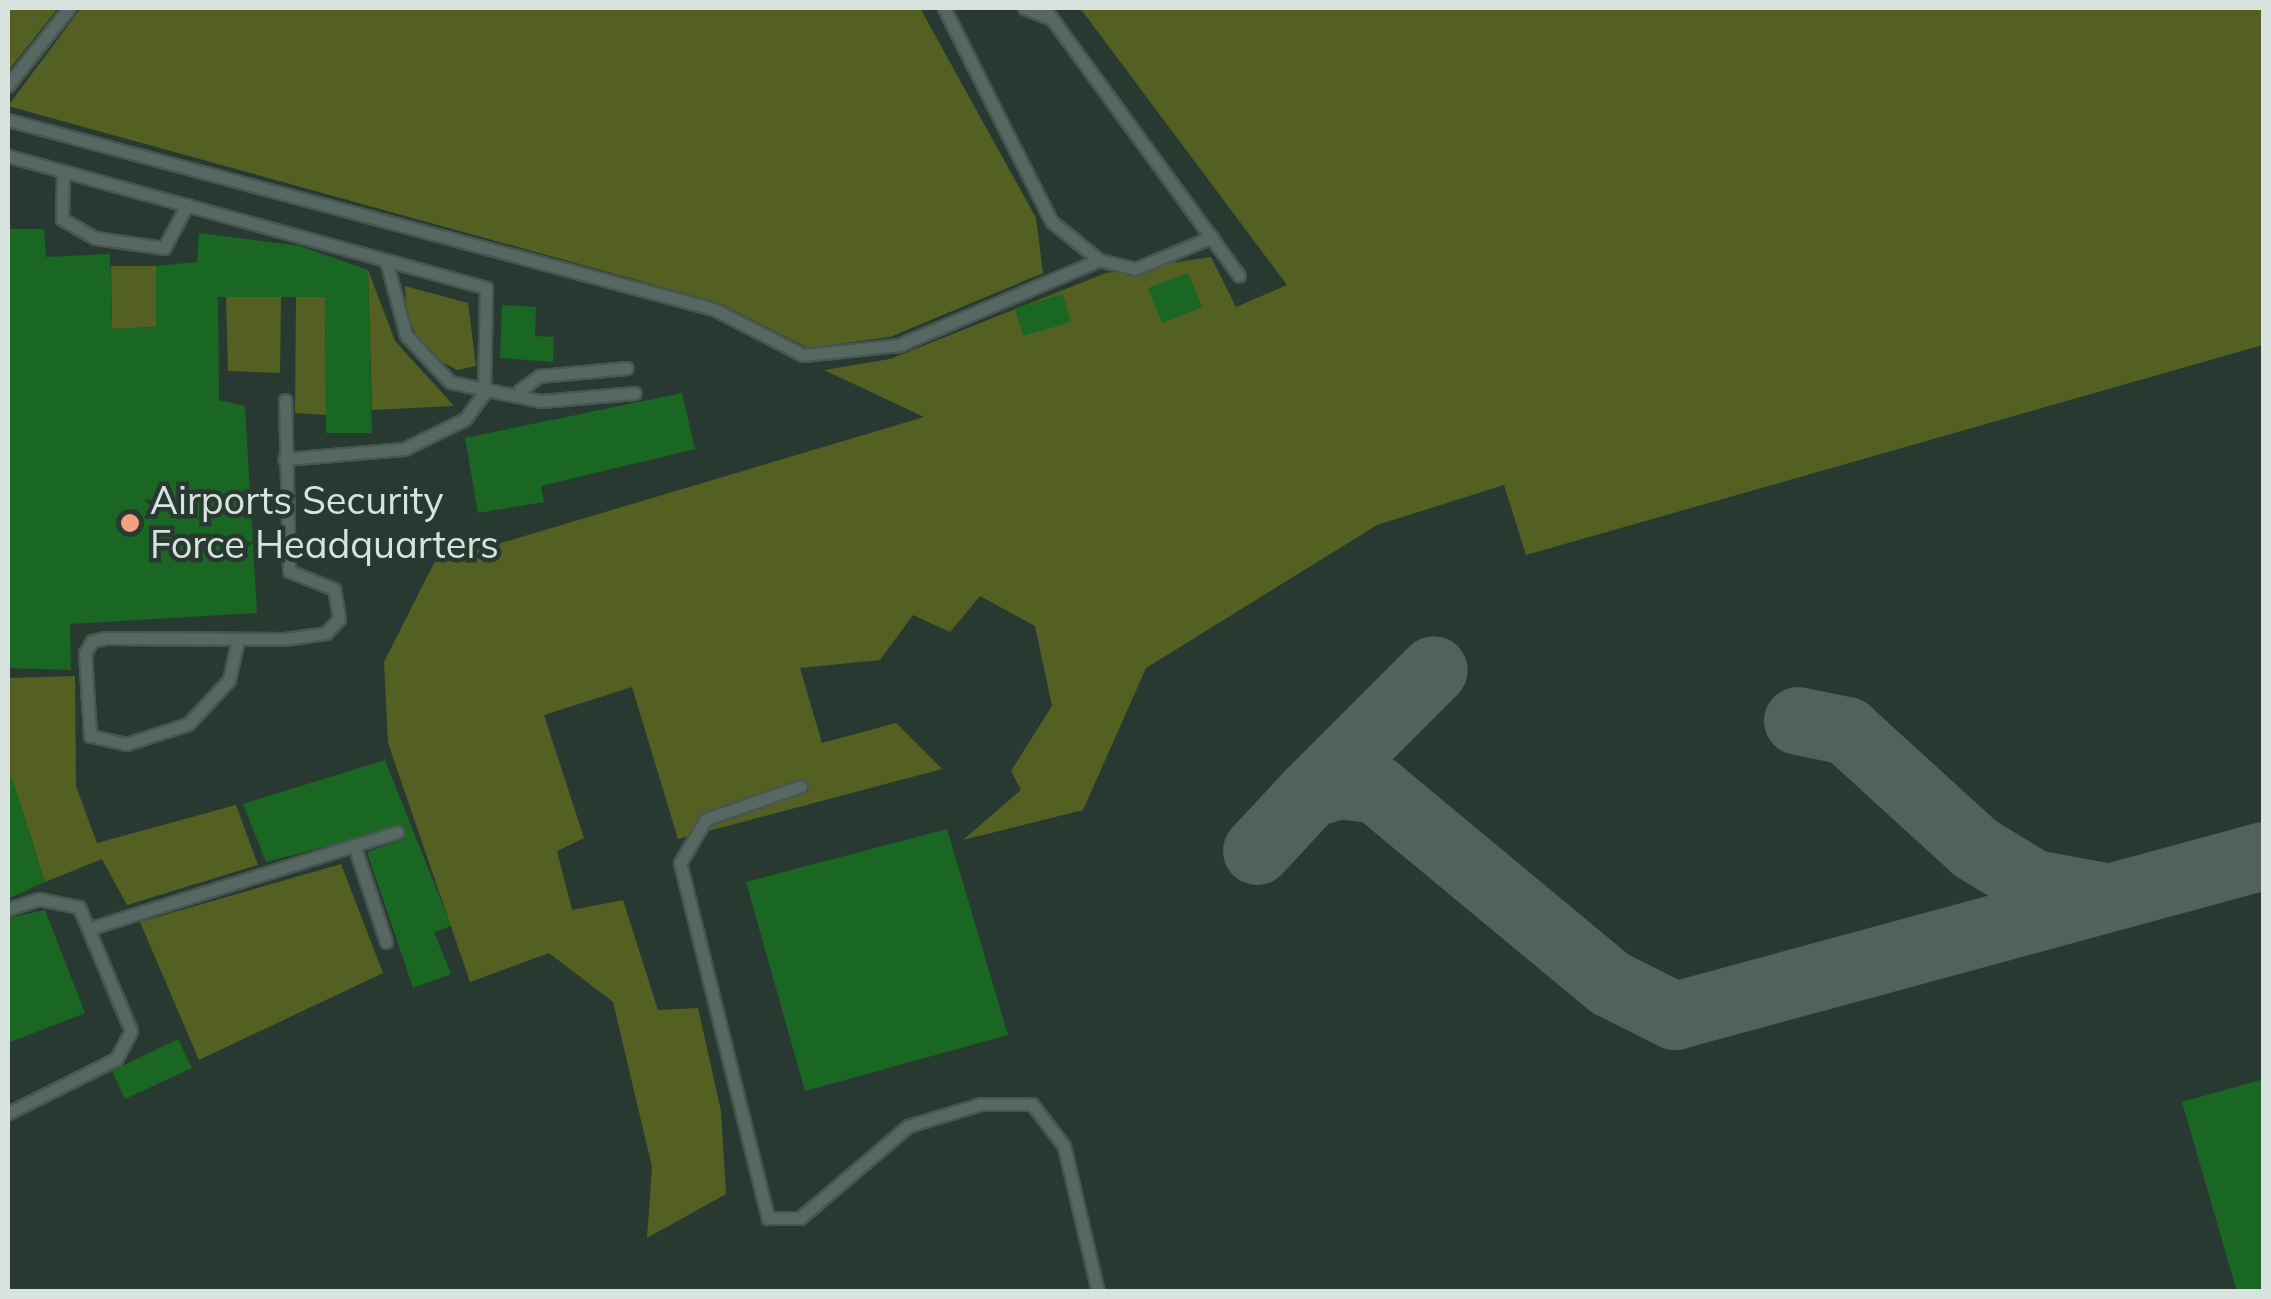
<!DOCTYPE html>
<html>
<head>
<meta charset="utf-8">
<style>
	body { margin:0 }
	#map { position:relative; width:2271px; height:1299px; overflow:hidden; background:#283932; font-family:Mulish,sans-serif }
	div>[style] { position:absolute }
	.green>* { inset:0; background:#546021 }
	.taxiway>* { height:68px; margin:-34px; padding:0 34px; transform-origin:34px; border-radius:34px; background:#52625b }
	.building>* { inset:0; background:#1a6723 }
	.roads { filter:drop-shadow(2px 0 #475651) drop-shadow(-2px 0 #475651) drop-shadow(0 2px #475651) drop-shadow(0 -2px #475651) }
	.service>* { height:11px; margin:-5.5px; padding:0 5.5px; transform-origin:5.5px; border-radius:5.5px; background:#566861 }
	.dots>* { width:28px; height:28px; translate:-50% -50%; box-sizing:border-box; border:5px solid #283932; border-radius:50% }
	span { translate:-50% -50%; white-space:nowrap; text-align:center; line-height:1.15; -webkit-text-stroke:9px #283932; paint-order:stroke }
	.poi-label { font-size:38px; color:#d8e2de }
	.left { translate:0 -50%; text-align:left }
	.frame { position:absolute; inset:0; border:10px solid #d8e2de; pointer-events:none }
</style>
</head>
<body>
<div id="map">
	<div class="green">
		<i style="clip-path:polygon(8px 8px,58px 8px,8px 71px)"></i>
		<i style="clip-path:polygon(81px 8px,920px 8px,1036px 218px,1043px 273px,890px 337px,808px 348px,720px 303px,8px 106px)"></i>
		<i style="clip-path:polygon(1080px 8px,2263px 8px,2263px 345px,1526px 555px,1504px 485px,1377px 525px,1146px 668px,1083px 810px,963px 840px,1021px 790px,1011px 771px,1052px 706px,1035px 626px,980px 596px,950px 632px,913px 615px,880px 660px,800px 668px,822px 743px,896px 723px,942px 769px,678px 839px,632px 687px,544px 715px,584px 838px,557px 851px,572px 910px,623px 900px,658px 1010px,698px 1008px,721px 1111px,726px 1194px,647px 1238px,652px 1167px,613px 1002px,549px 953px,470px 982px,388px 743px,384px 662px,434px 563px,924px 417px,824px 370px,890px 359px,1106px 273px,1211px 257px,1236px 307px,1287px 285px)"></i>
		<i style="clip-path:polygon(111px 266px,156px 266px,156px 327px,112px 329px)"></i>
		<i style="clip-path:polygon(368px 270px,395px 341px,454px 406px,372px 410px)"></i>
		<i style="clip-path:polygon(405px 286px,468px 303px,476px 366px,457px 370px,427px 354px,407px 317px)"></i>
		<i style="clip-path:polygon(226px 297px,281px 297px,280px 373px,228px 371px)"></i>
		<i style="clip-path:polygon(296px 297px,325px 297px,326px 415px,295px 413px)"></i>
		<i style="clip-path:polygon(75px 676px,76px 786px,97px 843px,236px 805px,258px 865px,127px 905px,102px 859px,45px 882px,20px 803px,8px 806px,8px 678px)"></i>
		<i style="clip-path:polygon(341px 864px,383px 973px,199px 1060px,140px 922px)"></i>
	</div>
	<div class="taxiway">
		<i style="left:1798px;top:721px;width:50px;rotate:11.5deg"></i>
		<i style="left:1847px;top:731px;width:173px;rotate:42.4deg"></i>
		<i style="left:1975px;top:848px;width:69px;rotate:31.4deg"></i>
		<i style="left:2034px;top:884px;width:72px;rotate:10.4deg"></i>
		<i style="left:1310px;top:794px;width:175px;rotate:-45deg"></i>
		<i style="left:1257px;top:851px;width:78px;rotate:-47.1deg"></i>
		<i style="left:1310px;top:794px;width:30px;rotate:-17deg"></i>
		<i style="left:1339px;top:785px;width:38px;rotate:7deg"></i>
		<i style="left:1377px;top:790px;width:304px;rotate:39.7deg"></i>
		<i style="left:1611px;top:984px;width:72px;rotate:26.6deg"></i>
		<i style="left:1675px;top:1016px;width:610px;rotate:-15.2deg"></i>
	</div>
	<div class="building">
		<i style="clip-path:polygon(8px 229px,44px 229px,46px 257px,110px 254px,112px 329px,156px 327px,156px 266px,197px 262px,199px 233px,300px 246px,368px 270px,372px 433px,326px 433px,325px 297px,218px 297px,219px 400px,245px 406px,257px 613px,70px 624px,71px 670px,8px 668px)"></i>
		<i style="clip-path:polygon(1188px 273px,1202px 307px,1162px 323px,1148px 288px)"></i>
		<i style="clip-path:polygon(1063px 294px,1071px 322px,1023px 336px,1015px 308px)"></i>
		<i style="clip-path:polygon(502px 305px,536px 307px,535px 336px,554px 337px,553px 362px,500px 358px)"></i>
		<i style="clip-path:polygon(682px 393px,695px 449px,541px 486px,544px 502px,478px 513px,465px 438px)"></i>
		<i style="clip-path:polygon(385px 760px,451px 926px,434px 932px,451px 974px,413px 988px,367px 852px,404px 839px,405px 826px,266px 862px,243px 804px)"></i>
		<i style="clip-path:polygon(12px 777px,45px 882px,8px 899px,8px 778px)"></i>
		<i style="clip-path:polygon(947px 829px,1008px 1035px,805px 1091px,746px 882px)"></i>
		<i style="clip-path:polygon(45px 910px,85px 1013px,8px 1043px,8px 918px)"></i>
		<i style="clip-path:polygon(178px 1039px,192px 1068px,125px 1099px,112px 1071px)"></i>
		<i style="clip-path:polygon(2264px 1079px,2264px 1292px,2237px 1292px,2182px 1102px)"></i>
	</div>
	<div class="roads">
		<div class="service">
			<i style="left:944px;top:8px;width:238px;rotate:63.3deg"></i>
			<i style="left:1051px;top:221px;width:62px;rotate:39.1deg"></i>
			<i style="left:1099px;top:260px;width:37px;rotate:14deg"></i>
			<i style="left:1135px;top:269px;width:83px;rotate:-22.6deg"></i>
			<i style="left:1024px;top:8px;width:30px;rotate:21deg"></i>
			<i style="left:1044px;top:8px;width:331px;rotate:53.9deg"></i>
			<i style="left:8px;top:85px;width:98px;rotate:-51.6deg"></i>
			<i style="left:8px;top:120px;width:731px;rotate:14.99deg"></i>
			<i style="left:714px;top:309px;width:100px;rotate:27.3deg"></i>
			<i style="left:803px;top:355px;width:97px;rotate:-5.9deg"></i>
			<i style="left:899px;top:345px;width:217px;rotate:-23deg"></i>
			<i style="left:8px;top:156px;width:496px;rotate:15.4deg"></i>
			<i style="left:486px;top:288px;width:105px;rotate:91.1deg"></i>
			<i style="left:484px;top:393px;width:32px;rotate:126deg"></i>
			<i style="left:465px;top:419px;width:68px;rotate:153.8deg"></i>
			<i style="left:404px;top:449px;width:120px;rotate:175.2deg"></i>
			<i style="left:63px;top:172px;width:47px;rotate:91.2deg"></i>
			<i style="left:62px;top:219px;width:38px;rotate:30deg"></i>
			<i style="left:95px;top:238px;width:70px;rotate:8.2deg"></i>
			<i style="left:164px;top:248px;width:49px;rotate:-61.9deg"></i>
			<i style="left:386px;top:260px;width:78px;rotate:75.1deg"></i>
			<i style="left:406px;top:335px;width:64px;rotate:46.9deg"></i>
			<i style="left:450px;top:382px;width:93px;rotate:11.8deg"></i>
			<i style="left:541px;top:401px;width:94px;rotate:-4.9deg"></i>
			<i style="left:520px;top:390px;width:24px;rotate:-36deg"></i>
			<i style="left:539px;top:376px;width:88px;rotate:-5.2deg"></i>
			<i style="left:238px;top:639px;width:42px;rotate:102.4deg"></i>
			<i style="left:229px;top:680px;width:60px;rotate:133deg"></i>
			<i style="left:188px;top:724px;width:65px;rotate:162.1deg"></i>
			<i style="left:126px;top:744px;width:37px;rotate:-167deg"></i>
			<i style="left:90px;top:736px;width:83px;rotate:-93.4deg"></i>
			<i style="left:85px;top:653px;width:14px;rotate:-60deg"></i>
			<i style="left:92px;top:641px;width:13px;rotate:-13deg"></i>
			<i style="left:105px;top:638px;width:180px;rotate:0.3deg"></i>
			<i style="left:285px;top:639px;width:41px;rotate:-8.3deg"></i>
			<i style="left:326px;top:633px;width:19px;rotate:-47deg"></i>
			<i style="left:339px;top:619px;width:30px;rotate:-99deg"></i>
			<i style="left:334px;top:589px;width:48px;rotate:-158.2deg"></i>
			<i style="left:289px;top:571px;width:171px;rotate:-91.3deg"></i>
			<i style="left:801px;top:786px;width:101px;rotate:160.8deg"></i>
			<i style="left:706px;top:819px;width:51px;rotate:120.6deg"></i>
			<i style="left:680px;top:863px;width:366px;rotate:76.1deg"></i>
			<i style="left:768px;top:1218px;width:32px"></i>
			<i style="left:800px;top:1218px;width:142px;rotate:-40.4deg"></i>
			<i style="left:908px;top:1126px;width:76px;rotate:-16.8deg"></i>
			<i style="left:981px;top:1104px;width:51px"></i>
			<i style="left:1032px;top:1104px;width:53px;rotate:52.7deg"></i>
			<i style="left:1064px;top:1146px;width:150px;rotate:76.9deg"></i>
			<i style="left:354px;top:845px;width:102px;rotate:71.7deg"></i>
			<i style="left:8px;top:909px;width:33px;rotate:-18deg"></i>
			<i style="left:39px;top:899px;width:41px;rotate:11.3deg"></i>
			<i style="left:79px;top:907px;width:134px;rotate:67.2deg"></i>
			<i style="left:131px;top:1031px;width:32px;rotate:118deg"></i>
			<i style="left:116px;top:1059px;width:121px;rotate:153.4deg"></i>
			<i style="left:94px;top:927px;width:318px;rotate:-17.4deg"></i>
		</div>
	</div>
	<div class="dots">
		<i style="left:130px;top:523px;background:#f2a17e"></i>
	</div>
	<div class="poi-label">
		<span class="left" style="left:150px;top:523px">Airports Security<br>Force Headquarters</span>
	</div>
	<div class="frame"></div>
</div>
</body>
</html>
